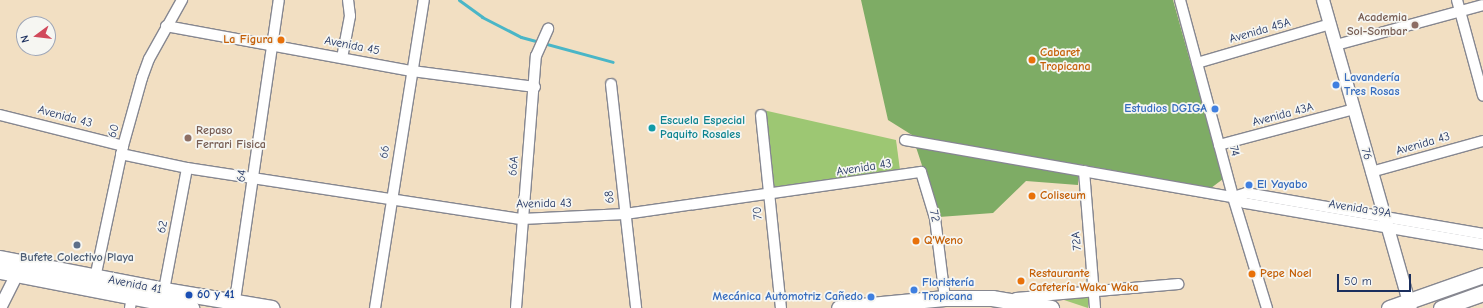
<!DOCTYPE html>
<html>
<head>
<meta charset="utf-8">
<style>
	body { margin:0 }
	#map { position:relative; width:1483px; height:308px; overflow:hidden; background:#f2dfc2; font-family:"Comic Neue",sans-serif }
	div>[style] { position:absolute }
	.green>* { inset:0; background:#9dc773 }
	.forest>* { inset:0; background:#7eac65 }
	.stream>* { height:3px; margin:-1.5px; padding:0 1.5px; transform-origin:1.5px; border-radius:1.5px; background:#4ab6c7 }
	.roads { filter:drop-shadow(1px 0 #868790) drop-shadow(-1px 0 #868790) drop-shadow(0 1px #868790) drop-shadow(0 -1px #868790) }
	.minor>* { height:10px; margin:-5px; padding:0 5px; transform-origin:5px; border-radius:5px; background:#fff }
	.tertiary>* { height:12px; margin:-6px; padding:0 6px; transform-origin:6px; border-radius:6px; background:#fff }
	.primary>* { height:15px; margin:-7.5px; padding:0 7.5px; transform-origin:7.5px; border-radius:7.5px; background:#fff }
	.dots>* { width:11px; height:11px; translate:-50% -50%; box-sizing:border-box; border:2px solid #f6f6f2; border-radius:50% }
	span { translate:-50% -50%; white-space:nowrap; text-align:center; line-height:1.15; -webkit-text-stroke:3.5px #f6f6f2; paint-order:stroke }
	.education-label { font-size:12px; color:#785e54; font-weight:700 }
	.right { translate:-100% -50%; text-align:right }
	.left { translate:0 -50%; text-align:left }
	.street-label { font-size:12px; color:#1b2f5e }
	.food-label { font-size:12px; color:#c56008; font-weight:700 }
	.shop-label { font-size:12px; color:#366cbe; font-weight:700 }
	.culture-label { font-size:12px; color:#0d838f; font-weight:700 }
	.service-label { font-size:12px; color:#4e5e75; font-weight:700 }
	.transit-label { font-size:12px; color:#164399; font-weight:700 }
	.north { position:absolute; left:16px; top:16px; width:40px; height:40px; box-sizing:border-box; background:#f6f6f2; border:1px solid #9ea6b7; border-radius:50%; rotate:255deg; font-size:11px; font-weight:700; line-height:16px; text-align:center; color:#1b2f5e }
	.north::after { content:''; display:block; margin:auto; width:14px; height:18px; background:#d1495b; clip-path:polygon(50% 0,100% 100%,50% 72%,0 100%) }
	.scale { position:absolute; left:1337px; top:274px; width:74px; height:18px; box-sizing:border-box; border:2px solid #1b2f5e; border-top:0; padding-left:5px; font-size:12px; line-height:14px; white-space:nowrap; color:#1b2f5e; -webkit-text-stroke:3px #f6f6f2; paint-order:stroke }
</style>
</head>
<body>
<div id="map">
	<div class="green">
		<i style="clip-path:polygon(763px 110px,896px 140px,900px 170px,773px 190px)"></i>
		<i style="clip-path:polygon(1068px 297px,1088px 297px,1088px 308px,1061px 299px)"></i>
	</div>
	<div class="forest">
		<i style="clip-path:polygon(861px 0,1173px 0,1223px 179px,1211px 188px,1078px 164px,1078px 185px,1026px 181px,993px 213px,939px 217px,912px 135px,888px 120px)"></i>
	</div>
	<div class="stream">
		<i style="left:459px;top:0;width:29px;rotate:36deg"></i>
		<i style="left:482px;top:17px;width:44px;rotate:27.1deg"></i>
		<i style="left:521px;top:37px;width:95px;rotate:15.2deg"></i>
	</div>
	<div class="roads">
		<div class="minor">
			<i style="left:1180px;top:0;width:204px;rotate:74.9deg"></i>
			<i style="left:1233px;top:197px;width:116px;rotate:73deg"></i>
			<i style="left:1457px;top:0;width:99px;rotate:74.8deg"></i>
			<i style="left:166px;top:26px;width:250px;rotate:10.4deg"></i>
			<i style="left:412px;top:71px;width:124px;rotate:7.4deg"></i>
			<i style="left:1336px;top:45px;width:152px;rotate:-15.2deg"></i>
			<i style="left:342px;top:58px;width:43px;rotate:-79.2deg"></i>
			<i style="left:350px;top:16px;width:16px;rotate:-97deg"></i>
			<i style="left:1197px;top:63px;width:139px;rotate:-16.3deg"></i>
			<i style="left:611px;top:84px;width:225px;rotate:83.6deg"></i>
			<i style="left:0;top:115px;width:127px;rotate:14.1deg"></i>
			<i style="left:761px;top:115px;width:194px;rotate:84.1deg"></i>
			<i style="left:905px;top:140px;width:333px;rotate:9.9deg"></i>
			<i style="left:1233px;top:197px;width:13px;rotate:27deg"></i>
			<i style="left:1245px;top:203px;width:242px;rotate:9.8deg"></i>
			<i style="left:1219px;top:145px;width:140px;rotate:-14.9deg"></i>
			<i style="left:121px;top:154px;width:67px;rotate:12deg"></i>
			<i style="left:187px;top:168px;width:339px;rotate:8.7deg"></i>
			<i style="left:522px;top:219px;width:103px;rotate:-2.8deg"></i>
			<i style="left:625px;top:214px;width:299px;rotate:-8.1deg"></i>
			<i style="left:921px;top:172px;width:48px;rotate:73.1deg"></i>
			<i style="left:935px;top:218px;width:81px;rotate:82.9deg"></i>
			<i style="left:1084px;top:171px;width:137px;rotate:85.4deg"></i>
			<i style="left:1371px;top:172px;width:116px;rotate:-15.5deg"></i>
			<i style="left:1233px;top:197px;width:14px;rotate:-17deg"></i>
			<i style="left:1246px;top:193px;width:241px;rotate:9.8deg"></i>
			<i style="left:95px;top:278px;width:135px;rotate:-78deg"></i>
			<i style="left:123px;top:146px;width:71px;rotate:-74.4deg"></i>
			<i style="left:142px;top:78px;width:20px;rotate:-70deg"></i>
			<i style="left:149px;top:59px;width:68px;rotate:-60.8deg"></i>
			<i style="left:164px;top:290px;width:124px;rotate:-79.3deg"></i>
			<i style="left:1016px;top:298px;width:163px;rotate:-4.9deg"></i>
			<i style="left:234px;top:307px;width:310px;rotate:-81.7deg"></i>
			<i style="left:130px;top:308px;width:11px;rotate:-80deg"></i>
			<i style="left:375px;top:308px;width:312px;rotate:-81deg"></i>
			<i style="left:516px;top:308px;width:253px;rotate:-85.5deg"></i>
			<i style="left:536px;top:56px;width:30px;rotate:-66deg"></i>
		</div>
		<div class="tertiary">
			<i style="left:1323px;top:0;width:320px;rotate:74.1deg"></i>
			<i style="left:0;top:308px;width:47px;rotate:-63.4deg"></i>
		</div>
		<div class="primary">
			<i style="left:0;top:258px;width:167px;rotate:11deg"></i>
			<i style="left:164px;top:290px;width:109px;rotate:9.5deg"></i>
			<i style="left:0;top:271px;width:195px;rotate:11deg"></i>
			<i style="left:839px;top:308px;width:106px;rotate:-5.4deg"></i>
			<i style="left:945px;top:298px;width:47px"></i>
			<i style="left:992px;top:298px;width:60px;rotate:9.6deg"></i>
			<i style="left:1389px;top:308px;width:100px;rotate:-19.3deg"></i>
			<i style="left:1441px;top:308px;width:45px;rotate:-19.7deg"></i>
		</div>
	</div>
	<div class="dots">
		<i style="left:1415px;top:25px;background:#8d6e63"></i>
		<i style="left:281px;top:40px;background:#e8710a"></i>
		<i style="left:1032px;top:60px;background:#e8710a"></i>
		<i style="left:1336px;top:85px;background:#3f7fe0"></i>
		<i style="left:1215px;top:109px;background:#3f7fe0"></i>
		<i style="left:652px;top:128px;background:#0f9aa8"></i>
		<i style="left:188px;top:138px;background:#8d6e63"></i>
		<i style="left:1249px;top:185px;background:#3f7fe0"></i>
		<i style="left:1032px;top:196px;background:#e8710a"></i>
		<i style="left:916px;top:241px;background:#e8710a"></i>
		<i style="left:77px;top:245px;background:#5c6f8a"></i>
		<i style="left:1252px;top:274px;background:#e8710a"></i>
		<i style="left:1021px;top:281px;background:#e8710a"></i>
		<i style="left:914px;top:290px;background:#3f7fe0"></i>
		<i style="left:189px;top:295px;background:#1a4fb4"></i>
		<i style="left:871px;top:297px;background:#3f7fe0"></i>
	</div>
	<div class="education-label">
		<span class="right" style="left:1407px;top:25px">Academia<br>Sol-Sombar</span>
		<span class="left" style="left:196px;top:138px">Repaso<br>Ferrari Fisica</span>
	</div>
	<div class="street-label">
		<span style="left:1260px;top:31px;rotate:-16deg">Avenida 45A</span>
		<span style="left:352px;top:46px;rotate:11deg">Avenida 45</span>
		<span style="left:1283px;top:115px;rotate:-15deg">Avenida 43A</span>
		<span style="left:65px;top:117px;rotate:15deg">Avenida 43</span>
		<span style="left:114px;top:131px;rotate:-75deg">60</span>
		<span style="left:1423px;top:144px;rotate:-16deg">Avenida 43</span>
		<span style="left:1234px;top:151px;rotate:75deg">74</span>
		<span style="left:385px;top:152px;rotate:-80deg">66</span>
		<span style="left:1366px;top:154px;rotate:75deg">76</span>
		<span style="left:514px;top:166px;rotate:-85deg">66A</span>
		<span style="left:864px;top:168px;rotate:-9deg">Avenida 43</span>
		<span style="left:242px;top:176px;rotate:-82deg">64</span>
		<span style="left:610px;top:197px;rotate:-96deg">68</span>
		<span style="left:544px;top:204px;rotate:-1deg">Avenida 43</span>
		<span style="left:1360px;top:209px;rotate:9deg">Avenida 39A</span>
		<span style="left:758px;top:213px;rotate:-96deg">70</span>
		<span style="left:934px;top:216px;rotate:77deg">72</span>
		<span style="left:163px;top:227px;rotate:-79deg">62</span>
		<span style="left:1077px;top:241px;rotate:-95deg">72A</span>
		<span style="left:135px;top:285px;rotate:11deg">Avenida 41</span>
	</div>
	<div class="food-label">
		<span class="right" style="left:273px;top:40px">La Figura</span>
		<span class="left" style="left:1040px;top:60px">Cabaret<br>Tropicana</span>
		<span class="left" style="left:1040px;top:196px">Coliseum</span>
		<span class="left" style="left:924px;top:241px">Q'Weno</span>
		<span class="left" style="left:1029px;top:281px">Restaurante<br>Cafetería Waka Waka</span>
		<span class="left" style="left:1260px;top:274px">Pepe Noel</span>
	</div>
	<div class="shop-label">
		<span class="left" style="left:1344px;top:85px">Lavandería<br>Tres Rosas</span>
		<span class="right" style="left:1207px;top:109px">Estudios DGIGA</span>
		<span class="left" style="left:1257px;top:185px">El Yayabo</span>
		<span class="left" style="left:922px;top:290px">Floristería<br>Tropicana</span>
		<span class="right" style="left:863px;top:297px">Mecánica Automotriz Cañedo</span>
	</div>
	<div class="culture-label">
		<span class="left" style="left:660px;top:128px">Escuela Especial<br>Paquito Rosales</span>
	</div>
	<div class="service-label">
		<span style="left:77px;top:258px">Bufete Colectivo Playa</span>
	</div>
	<div class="transit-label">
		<span class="left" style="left:197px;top:295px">60 y 41</span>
	</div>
	<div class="north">N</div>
	<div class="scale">50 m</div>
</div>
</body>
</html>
